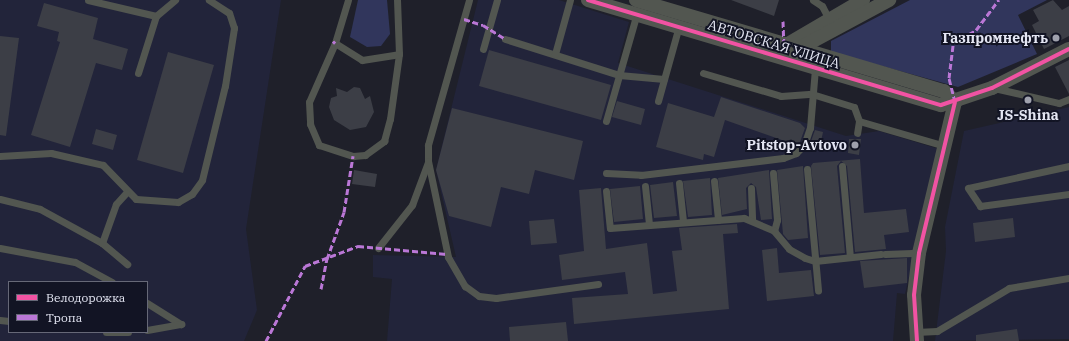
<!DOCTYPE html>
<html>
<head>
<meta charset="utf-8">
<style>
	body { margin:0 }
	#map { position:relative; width:1069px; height:341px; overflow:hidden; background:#1f202a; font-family:"IBM Plex Serif",serif }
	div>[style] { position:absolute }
	.built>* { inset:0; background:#22243a }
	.green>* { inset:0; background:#31365c }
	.building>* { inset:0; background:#3c3e46 }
	.lane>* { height:7px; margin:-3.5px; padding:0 3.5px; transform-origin:3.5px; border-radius:3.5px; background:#525650 }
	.street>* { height:14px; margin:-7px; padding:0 7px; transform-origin:7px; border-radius:7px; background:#525650 }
	.quiet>* { height:3px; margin-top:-1.5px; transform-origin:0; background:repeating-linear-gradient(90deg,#ba77d6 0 6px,transparent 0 9px) }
	.cycleway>* { height:4px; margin:-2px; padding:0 2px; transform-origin:2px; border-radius:2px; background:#f153a3 }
	.dots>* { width:11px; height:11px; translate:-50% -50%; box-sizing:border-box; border:2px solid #121424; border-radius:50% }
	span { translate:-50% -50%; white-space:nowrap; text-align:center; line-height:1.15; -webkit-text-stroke:4px #121424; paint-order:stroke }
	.poi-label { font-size:14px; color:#e4e6f3; font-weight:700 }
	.right { translate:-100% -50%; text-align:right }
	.street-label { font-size:14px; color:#e4e6f3 }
	.legend { position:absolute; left:8px; top:281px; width:140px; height:52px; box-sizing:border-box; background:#121424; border:1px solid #666877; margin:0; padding:5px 7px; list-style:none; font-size:12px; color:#e4e6f3 }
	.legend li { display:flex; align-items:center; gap:8px; height:20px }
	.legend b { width:20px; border:1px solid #666877 }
</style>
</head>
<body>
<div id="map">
	<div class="built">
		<i style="clip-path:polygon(evenodd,0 0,281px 0,246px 229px,257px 310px,244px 341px,0 341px,0 0,9px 282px,147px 282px,147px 332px,9px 332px,9px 282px)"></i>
		<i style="clip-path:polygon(478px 0,559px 0,629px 22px,618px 63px,846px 136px,879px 131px,939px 149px,905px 294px,897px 293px,893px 341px,387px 341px,392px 279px,373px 277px,373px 255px,456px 257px,436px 170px)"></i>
		<i style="clip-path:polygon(1069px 107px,1069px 339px,935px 341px,946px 251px,945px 227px,964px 131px)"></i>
	</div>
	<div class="green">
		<i style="clip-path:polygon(358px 0,387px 0,390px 34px,381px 46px,367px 47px,350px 37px)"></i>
		<i style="clip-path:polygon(910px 0,1047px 0,1018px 15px,1037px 54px,958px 87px,831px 52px,831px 41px)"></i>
	</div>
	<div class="building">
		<i style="clip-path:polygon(731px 0,779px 0,774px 16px)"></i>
		<i style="clip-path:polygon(1053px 0,1062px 10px,1069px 6px,1069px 36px,1044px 49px,1032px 25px,1039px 21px,1033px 10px)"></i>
		<i style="clip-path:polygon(44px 3px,98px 18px,93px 39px,128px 49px,122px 70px,96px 63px,70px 147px,31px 135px,60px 42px,57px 41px,59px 32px,37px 26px)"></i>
		<i style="clip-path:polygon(0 36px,19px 38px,6px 136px,0 135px)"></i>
		<i style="clip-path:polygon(489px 50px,611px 85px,601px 120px,479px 86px)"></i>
		<i style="clip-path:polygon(168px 52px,214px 65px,183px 173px,137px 160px)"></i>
		<i style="clip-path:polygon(1069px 60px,1069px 94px,1055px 67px)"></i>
		<i style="clip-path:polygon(354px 87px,360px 88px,365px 99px,370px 96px,374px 112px,366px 127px,350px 130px,334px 120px,329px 107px,331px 98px,337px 96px,336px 88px,347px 92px)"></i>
		<i style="clip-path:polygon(721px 97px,800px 123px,805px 128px,800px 142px,793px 144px,725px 120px,714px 157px,704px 154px,703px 160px,656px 147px,668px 103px,714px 117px)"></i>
		<i style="clip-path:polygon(617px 101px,645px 109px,641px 125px,612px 117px)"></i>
		<i style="clip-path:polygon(452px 108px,583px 141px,574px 180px,535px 170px,529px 194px,501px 187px,491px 227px,449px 216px,436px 170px)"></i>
		<i style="clip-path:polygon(96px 129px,117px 135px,113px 150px,92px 144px)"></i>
		<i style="clip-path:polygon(815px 130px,823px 132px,820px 146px,810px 144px)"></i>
		<i style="clip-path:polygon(849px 139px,861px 139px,859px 155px,848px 153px)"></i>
		<i style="clip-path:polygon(860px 159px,864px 213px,906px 209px,909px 232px,884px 235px,886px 249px,855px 252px,847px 166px,841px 161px,837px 166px,845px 253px,820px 255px,811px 166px,813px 163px)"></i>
		<i style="clip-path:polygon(803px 166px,808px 238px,788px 240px,783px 234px,777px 170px)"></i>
		<i style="clip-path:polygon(354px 170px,377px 174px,375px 187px,352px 184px)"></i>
		<i style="clip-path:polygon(769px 170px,772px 219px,761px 220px,756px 187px,751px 183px,746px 188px,747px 209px,722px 215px,718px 178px)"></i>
		<i style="clip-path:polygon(710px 178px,712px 215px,688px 217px,683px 181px)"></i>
		<i style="clip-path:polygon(673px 182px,677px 216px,654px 218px,650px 185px)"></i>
		<i style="clip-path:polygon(640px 186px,643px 219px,614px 222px,610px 189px)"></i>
		<i style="clip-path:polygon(601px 188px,606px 249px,647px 243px,653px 294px,677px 291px,672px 251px,682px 250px,679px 228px,737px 224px,738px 233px,723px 234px,729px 309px,574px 324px,572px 298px,628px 294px,625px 272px,562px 280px,559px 255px,584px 251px,579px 190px)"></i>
		<i style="clip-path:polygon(1013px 218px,1015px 237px,975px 242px,973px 223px)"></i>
		<i style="clip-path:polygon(554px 219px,557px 243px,531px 245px,529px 221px)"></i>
		<i style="clip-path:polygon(777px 248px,779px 273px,811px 270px,814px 296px,767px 301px,762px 250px)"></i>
		<i style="clip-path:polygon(907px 258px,907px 283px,864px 288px,860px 261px)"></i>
		<i style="clip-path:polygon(566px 322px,568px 341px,510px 341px,509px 327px)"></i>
		<i style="clip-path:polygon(1017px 329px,1019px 341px,976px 341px,976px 335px)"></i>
	</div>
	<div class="lane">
		<i style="left:88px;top:0;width:70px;rotate:13.2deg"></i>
		<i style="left:156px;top:16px;width:25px;rotate:-40deg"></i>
		<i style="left:348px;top:0;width:45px;rotate:106.8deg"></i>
		<i style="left:335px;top:43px;width:64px;rotate:113.8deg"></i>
		<i style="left:309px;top:102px;width:22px;rotate:87deg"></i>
		<i style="left:310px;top:124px;width:23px;rotate:67deg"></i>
		<i style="left:319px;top:145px;width:36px;rotate:18deg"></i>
		<i style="left:353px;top:156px;width:12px;rotate:-5deg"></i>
		<i style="left:365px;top:155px;width:24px;rotate:-36deg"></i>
		<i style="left:384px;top:141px;width:23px;rotate:-75deg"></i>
		<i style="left:390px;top:119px;width:66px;rotate:-82.1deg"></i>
		<i style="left:399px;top:54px;width:54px;rotate:-92.1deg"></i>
		<i style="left:469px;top:0;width:151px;rotate:105.8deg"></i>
		<i style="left:428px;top:145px;width:16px;rotate:90deg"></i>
		<i style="left:428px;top:161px;width:98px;rotate:78.2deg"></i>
		<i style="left:448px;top:257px;width:34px;rotate:60deg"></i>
		<i style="left:465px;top:286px;width:17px;rotate:36deg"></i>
		<i style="left:479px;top:296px;width:17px;rotate:7deg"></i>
		<i style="left:496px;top:298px;width:103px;rotate:-7.8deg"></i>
		<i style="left:813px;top:0;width:11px;rotate:34deg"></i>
		<i style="left:822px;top:6px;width:15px;rotate:62deg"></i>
		<i style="left:505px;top:39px;width:120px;rotate:17.5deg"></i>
		<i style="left:619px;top:75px;width:45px;rotate:5.1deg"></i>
		<i style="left:335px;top:43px;width:32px;rotate:32deg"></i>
		<i style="left:362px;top:60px;width:37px;rotate:-9deg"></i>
		<i style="left:483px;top:49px;width:51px;rotate:-74.1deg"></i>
		<i style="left:555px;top:54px;width:56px;rotate:-74.5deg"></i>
		<i style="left:138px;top:73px;width:60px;rotate:-72.5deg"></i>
		<i style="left:703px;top:73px;width:81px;rotate:16.4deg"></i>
		<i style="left:781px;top:96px;width:31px;rotate:-4deg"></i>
		<i style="left:812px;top:94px;width:44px;rotate:17.2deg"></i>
		<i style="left:854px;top:107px;width:15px;rotate:70deg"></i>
		<i style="left:859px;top:121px;width:12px;rotate:99deg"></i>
		<i style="left:994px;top:88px;width:67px;rotate:13deg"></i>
		<i style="left:1059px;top:103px;width:11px;rotate:-22deg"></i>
		<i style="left:658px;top:101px;width:78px;rotate:-74.4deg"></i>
		<i style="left:606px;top:121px;width:112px;rotate:-74deg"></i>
		<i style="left:859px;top:121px;width:90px;rotate:16.2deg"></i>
		<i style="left:0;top:156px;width:51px;rotate:-3.4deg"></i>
		<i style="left:51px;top:153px;width:53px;rotate:13deg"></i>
		<i style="left:103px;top:165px;width:47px;rotate:45.9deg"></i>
		<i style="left:136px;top:199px;width:42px;rotate:4.1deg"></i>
		<i style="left:178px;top:202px;width:16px;rotate:-30deg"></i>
		<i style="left:192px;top:194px;width:17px;rotate:-54deg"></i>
		<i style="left:202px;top:180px;width:97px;rotate:-76.3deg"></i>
		<i style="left:225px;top:86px;width:59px;rotate:-81.2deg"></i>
		<i style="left:234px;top:28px;width:16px;rotate:-108deg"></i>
		<i style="left:229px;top:13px;width:24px;rotate:-147deg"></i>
		<i style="left:842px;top:166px;width:91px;rotate:85deg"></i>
		<i style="left:1069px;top:166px;width:103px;rotate:167.7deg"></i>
		<i style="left:968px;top:188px;width:22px;rotate:56deg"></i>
		<i style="left:980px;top:206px;width:90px;rotate:-7.7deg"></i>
		<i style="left:807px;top:169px;width:122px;rotate:84.8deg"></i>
		<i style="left:606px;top:173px;width:35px;rotate:3deg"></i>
		<i style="left:641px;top:175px;width:143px;rotate:-6.8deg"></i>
		<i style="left:783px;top:158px;width:14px;rotate:-21deg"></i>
		<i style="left:796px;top:153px;width:11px;rotate:-45deg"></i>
		<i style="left:804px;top:145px;width:18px;rotate:-71deg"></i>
		<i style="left:810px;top:128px;width:60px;rotate:-85.2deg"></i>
		<i style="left:773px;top:173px;width:47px;rotate:85.1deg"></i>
		<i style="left:777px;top:220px;width:11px;rotate:105deg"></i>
		<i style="left:714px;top:181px;width:39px;rotate:84deg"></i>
		<i style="left:679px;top:183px;width:39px;rotate:84deg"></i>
		<i style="left:645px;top:186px;width:39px;rotate:84deg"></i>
		<i style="left:751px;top:188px;width:32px;rotate:88deg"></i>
		<i style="left:606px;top:191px;width:37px;rotate:84deg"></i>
		<i style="left:610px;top:228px;width:134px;rotate:-4.3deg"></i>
		<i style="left:744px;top:218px;width:33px;rotate:23deg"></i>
		<i style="left:774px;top:231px;width:23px;rotate:50deg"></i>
		<i style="left:789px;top:249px;width:18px;rotate:29deg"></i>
		<i style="left:805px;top:258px;width:10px;rotate:17deg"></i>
		<i style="left:815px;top:261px;width:66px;rotate:-6.1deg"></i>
		<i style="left:0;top:199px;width:41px;rotate:14deg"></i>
		<i style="left:40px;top:209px;width:71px;rotate:28.7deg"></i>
		<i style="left:102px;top:243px;width:33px;rotate:40deg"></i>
		<i style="left:102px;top:243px;width:41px;rotate:-70.3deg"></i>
		<i style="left:116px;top:204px;width:15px;rotate:-48deg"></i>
		<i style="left:0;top:248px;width:76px;rotate:10.6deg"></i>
		<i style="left:75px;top:262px;width:42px;rotate:28.4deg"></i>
		<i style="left:378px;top:248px;width:55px;rotate:-51.7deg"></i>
		<i style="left:412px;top:205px;width:46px;rotate:-69.6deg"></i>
		<i style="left:885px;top:254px;width:34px;rotate:-2deg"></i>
		<i style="left:147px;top:303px;width:40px;rotate:32deg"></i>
		<i style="left:0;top:320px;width:9px;rotate:6deg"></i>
		<i style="left:147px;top:330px;width:35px;rotate:-10deg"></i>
		<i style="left:106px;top:332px;width:22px"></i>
		<i style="left:916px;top:332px;width:21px;rotate:-3deg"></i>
		<i style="left:937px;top:331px;width:84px;rotate:-30.8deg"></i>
		<i style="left:1009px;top:288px;width:61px;rotate:-9.5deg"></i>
	</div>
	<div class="street">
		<i style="left:588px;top:0;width:368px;rotate:16.6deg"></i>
		<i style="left:941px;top:105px;width:54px;rotate:-18.4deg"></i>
		<i style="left:992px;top:88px;width:86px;rotate:-26.9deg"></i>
		<i style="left:636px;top:0;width:321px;rotate:16.5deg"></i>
		<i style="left:944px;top:91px;width:16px;rotate:45deg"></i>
		<i style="left:781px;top:48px;width:95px;rotate:-30.3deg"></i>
		<i style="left:796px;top:50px;width:106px;rotate:-28.3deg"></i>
		<i style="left:917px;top:341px;width:46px;rotate:-93.7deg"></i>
		<i style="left:914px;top:295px;width:42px;rotate:-83.2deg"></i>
		<i style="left:919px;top:253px;width:155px;rotate:-76.6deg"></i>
	</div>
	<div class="quiet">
		<i style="left:464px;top:19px;width:20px;rotate:18deg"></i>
		<i style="left:483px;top:25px;width:26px;rotate:32deg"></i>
		<i style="left:783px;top:21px;width:23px;rotate:88deg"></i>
		<i style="left:333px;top:41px;width:3px;rotate:45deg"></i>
		<i style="left:955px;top:102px;width:25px;rotate:-104deg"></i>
		<i style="left:949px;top:78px;width:35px;rotate:-83deg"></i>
		<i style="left:953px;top:43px;width:26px;rotate:-29deg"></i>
		<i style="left:976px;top:30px;width:38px;rotate:-53deg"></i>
		<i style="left:321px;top:289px;width:31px;rotate:-79deg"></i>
		<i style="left:327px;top:259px;width:50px;rotate:-70.1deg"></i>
		<i style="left:344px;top:212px;width:57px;rotate:-80.9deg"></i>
		<i style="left:266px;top:341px;width:85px;rotate:-62.5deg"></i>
		<i style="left:305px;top:266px;width:57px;rotate:-20.7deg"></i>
		<i style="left:358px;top:246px;width:89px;rotate:5.1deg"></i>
	</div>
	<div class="cycleway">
		<i style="left:588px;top:0;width:368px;rotate:16.6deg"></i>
		<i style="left:941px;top:105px;width:54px;rotate:-18.4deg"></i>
		<i style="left:992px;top:88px;width:86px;rotate:-26.9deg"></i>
		<i style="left:917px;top:341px;width:46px;rotate:-93.7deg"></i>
		<i style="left:914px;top:295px;width:42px;rotate:-83.2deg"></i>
		<i style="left:919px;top:253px;width:155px;rotate:-76.6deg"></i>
	</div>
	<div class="dots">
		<i style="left:1056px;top:38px;background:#9fa1ad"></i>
		<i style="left:1028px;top:100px;background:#9fa1ad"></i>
		<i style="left:855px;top:145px;background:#9fa1ad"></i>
	</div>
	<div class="poi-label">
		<span class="right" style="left:1048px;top:38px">Газпромнефть</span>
		<span style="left:1028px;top:115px">JS-Shina</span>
		<span class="right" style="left:847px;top:145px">Pitstop-Avtovo</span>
	</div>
	<div class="street-label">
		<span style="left:774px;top:44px;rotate:17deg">АВТОВСКАЯ УЛИЦА</span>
	</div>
	<ul class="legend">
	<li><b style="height:5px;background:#f153a3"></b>Велодорожка</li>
	<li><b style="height:5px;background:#ba77d6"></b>Тропа</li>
	</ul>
</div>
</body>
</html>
